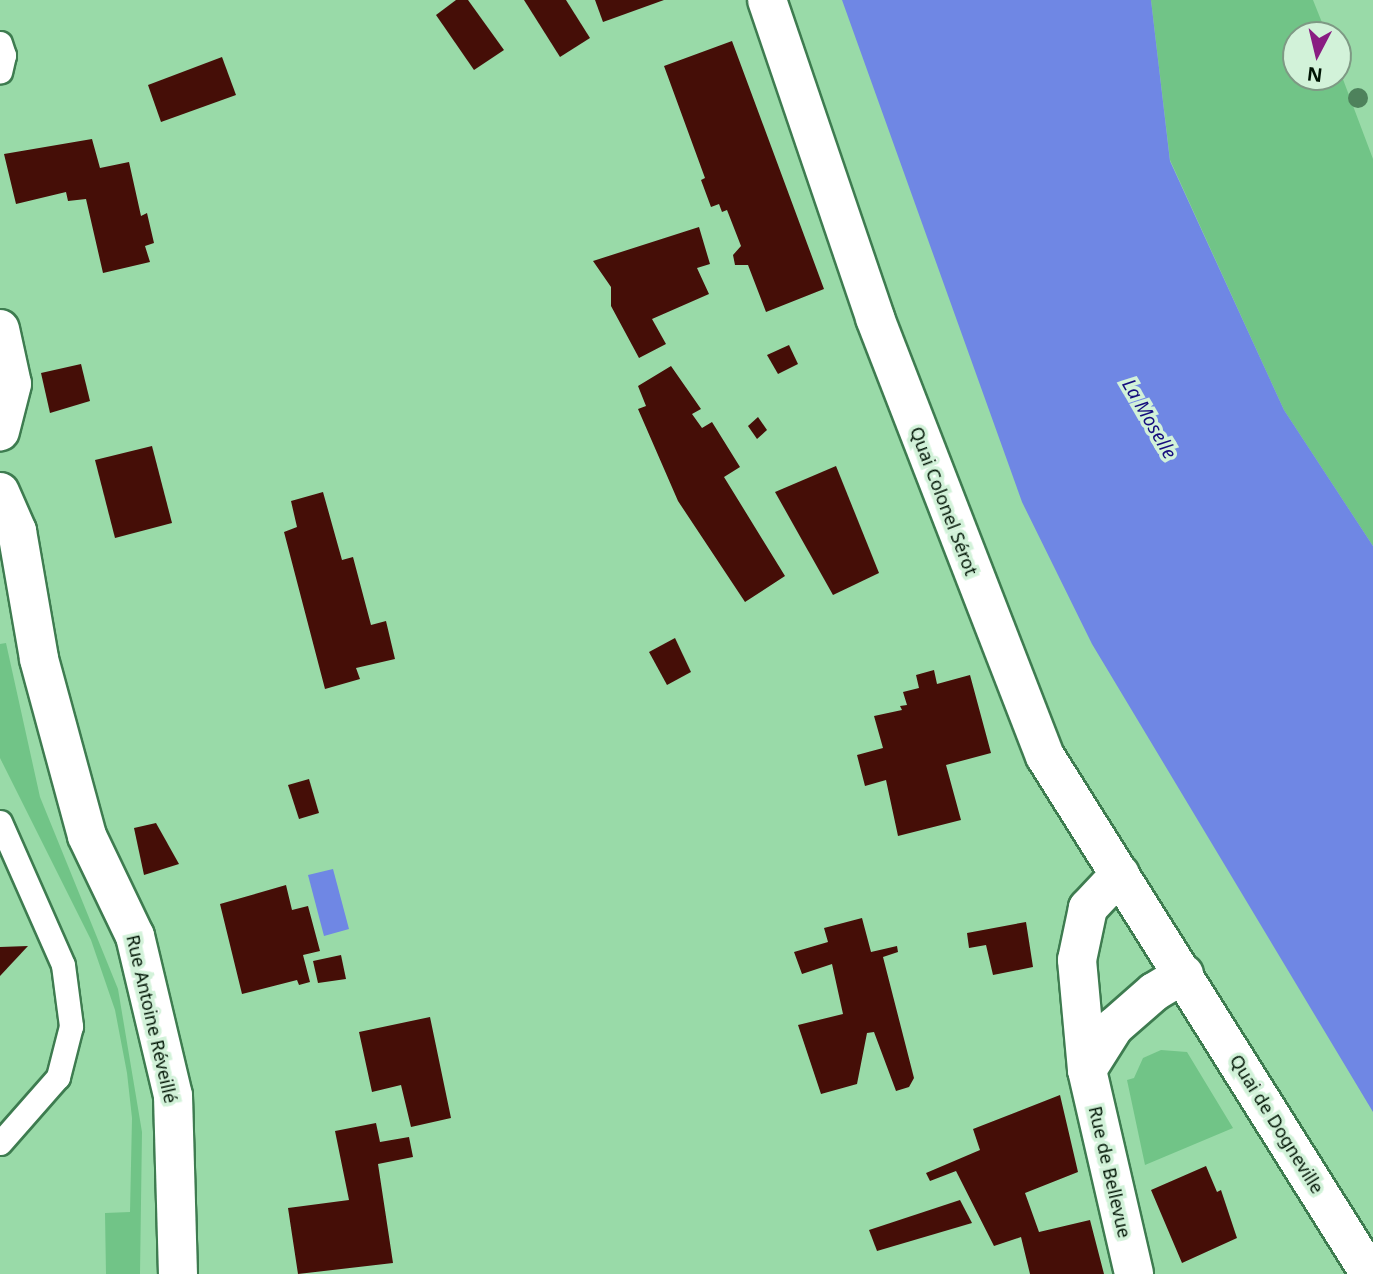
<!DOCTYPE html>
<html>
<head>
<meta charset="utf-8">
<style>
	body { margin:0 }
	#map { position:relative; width:1373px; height:1274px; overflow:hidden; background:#99daa8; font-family:"Noto Sans",sans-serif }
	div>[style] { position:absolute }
	.green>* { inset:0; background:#71c487 }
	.water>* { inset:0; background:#6f87e4 }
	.building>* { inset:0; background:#450e07 }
	.roads { filter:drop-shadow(2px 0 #3e7c50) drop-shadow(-2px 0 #3e7c50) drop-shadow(0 2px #3e7c50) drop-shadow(0 -2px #3e7c50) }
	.service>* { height:23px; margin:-11.5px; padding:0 11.5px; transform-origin:11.5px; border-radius:11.5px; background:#fff }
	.minor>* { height:38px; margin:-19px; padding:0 19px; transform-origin:19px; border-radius:19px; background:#fff }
	.primary>* { height:38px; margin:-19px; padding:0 19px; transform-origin:19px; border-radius:19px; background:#fff }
	.trees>* { width:20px; height:20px; margin:-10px; border-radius:50%; background:#4e825c }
	span { translate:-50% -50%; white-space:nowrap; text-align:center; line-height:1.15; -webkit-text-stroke:7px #d2f2d9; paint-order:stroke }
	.street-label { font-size:18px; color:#001404 }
	.water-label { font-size:19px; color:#150c7d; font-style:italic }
	.north { position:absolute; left:1282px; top:21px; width:70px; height:70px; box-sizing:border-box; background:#d2f2d9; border:2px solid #7e9984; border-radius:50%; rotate:187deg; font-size:19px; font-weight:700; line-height:28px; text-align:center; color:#001404 }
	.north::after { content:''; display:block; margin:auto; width:24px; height:32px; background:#891d82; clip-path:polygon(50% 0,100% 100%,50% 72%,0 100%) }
</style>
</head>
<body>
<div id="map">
	<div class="green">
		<i style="clip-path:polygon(1151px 0,1313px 0,1327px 35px,1296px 35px,1296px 77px,1338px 77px,1338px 66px,1373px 159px,1373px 546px,1284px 410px,1170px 160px)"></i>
		<i style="clip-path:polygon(6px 643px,40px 797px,118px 989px,142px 1132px,140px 1274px,106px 1274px,105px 1213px,130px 1212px,132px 1118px,127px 1073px,115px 1010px,91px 940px,0 758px,0 644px)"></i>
		<i style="clip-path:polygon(1161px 1050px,1187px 1052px,1233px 1128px,1145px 1165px,1127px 1080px,1134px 1078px,1143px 1058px)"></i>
	</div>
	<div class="water">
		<i style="clip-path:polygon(842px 0,1151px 0,1170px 161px,1284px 410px,1373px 546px,1373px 1112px,1092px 644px,1022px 502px)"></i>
		<i style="clip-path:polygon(333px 869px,349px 929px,324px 936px,308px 875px)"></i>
	</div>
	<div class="building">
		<i style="clip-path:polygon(456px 0,468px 0,504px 50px,474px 70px,436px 15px)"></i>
		<i style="clip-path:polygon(524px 0,566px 0,590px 38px,560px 57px)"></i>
		<i style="clip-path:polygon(595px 0,664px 0,603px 22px)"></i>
		<i style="clip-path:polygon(732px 41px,824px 289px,766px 312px,748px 265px,735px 265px,733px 255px,741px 246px,727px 210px,722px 212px,719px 204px,711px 207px,701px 180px,705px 178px,664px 66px)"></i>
		<i style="clip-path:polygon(222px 57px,236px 95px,161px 122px,148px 85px)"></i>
		<i style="clip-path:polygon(92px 139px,100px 168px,129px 162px,141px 216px,147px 213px,154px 243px,145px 246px,150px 262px,103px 273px,86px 199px,68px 201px,66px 192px,16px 204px,4px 154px)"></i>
		<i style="clip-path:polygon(699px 227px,710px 264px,697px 268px,709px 294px,652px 319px,666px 344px,639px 358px,611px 306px,611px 287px,593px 261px)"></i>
		<i style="clip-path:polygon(789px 345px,798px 364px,778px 374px,767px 355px)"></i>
		<i style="clip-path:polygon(81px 364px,90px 401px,50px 413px,41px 373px)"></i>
		<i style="clip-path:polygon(671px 366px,701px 409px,692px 414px,702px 428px,712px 422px,740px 467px,724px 477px,785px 576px,745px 602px,678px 501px,638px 409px,646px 406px,638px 386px)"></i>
		<i style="clip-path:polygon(758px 417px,767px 430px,757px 439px,748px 426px)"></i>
		<i style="clip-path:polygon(152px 446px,172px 523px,115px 538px,95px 460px)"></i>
		<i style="clip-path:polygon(836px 466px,879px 573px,833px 595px,775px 492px)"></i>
		<i style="clip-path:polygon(323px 492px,342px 560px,353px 557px,371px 625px,386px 621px,395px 659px,356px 668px,360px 679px,325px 689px,284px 532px,297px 527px,291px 501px)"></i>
		<i style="clip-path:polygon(675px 638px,691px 672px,667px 685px,649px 652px)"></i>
		<i style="clip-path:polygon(934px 670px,937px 684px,970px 675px,991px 753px,946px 765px,961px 820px,898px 836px,886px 780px,865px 786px,857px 755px,883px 748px,874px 716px,902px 710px,900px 706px,907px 705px,903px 692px,919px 688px,916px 675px)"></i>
		<i style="clip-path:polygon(309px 779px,319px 813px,299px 819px,288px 785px)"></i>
		<i style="clip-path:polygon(156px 823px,179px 864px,144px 875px,134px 828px)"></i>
		<i style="clip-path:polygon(286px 885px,292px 910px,308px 906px,320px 951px,303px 955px,310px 982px,299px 985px,297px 980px,242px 994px,220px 904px)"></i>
		<i style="clip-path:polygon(862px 918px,871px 952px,897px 946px,898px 952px,883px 957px,914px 1078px,909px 1087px,896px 1091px,874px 1032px,867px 1033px,857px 1084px,821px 1094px,798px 1025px,843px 1014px,832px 964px,802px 974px,794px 952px,828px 942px,824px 928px)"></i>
		<i style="clip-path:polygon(1026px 922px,1033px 967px,993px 975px,986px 945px,969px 948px,967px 933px)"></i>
		<i style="clip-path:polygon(28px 946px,0 976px,0 947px)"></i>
		<i style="clip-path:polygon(341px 955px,346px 979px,318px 983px,313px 961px)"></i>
		<i style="clip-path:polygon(430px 1017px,451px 1118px,411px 1127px,401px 1085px,372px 1092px,359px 1032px)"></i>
		<i style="clip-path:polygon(1060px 1095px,1078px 1172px,1025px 1193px,1039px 1232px,1090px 1220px,1104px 1274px,1030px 1274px,1021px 1237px,994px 1246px,956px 1171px,930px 1181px,926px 1173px,980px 1150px,973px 1129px)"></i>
		<i style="clip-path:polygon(376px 1123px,380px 1142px,409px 1137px,413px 1157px,378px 1164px,393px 1263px,298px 1274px,288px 1208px,349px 1200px,335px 1131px)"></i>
		<i style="clip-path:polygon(1206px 1166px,1217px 1192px,1221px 1190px,1237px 1238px,1182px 1263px,1151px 1190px)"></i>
		<i style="clip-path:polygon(960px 1200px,972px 1223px,877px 1251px,869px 1230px)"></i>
	</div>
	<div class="roads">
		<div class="service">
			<i style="left:0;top:43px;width:13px;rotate:72deg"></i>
			<i style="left:4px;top:55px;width:17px;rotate:103deg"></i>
			<i style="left:0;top:822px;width:156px;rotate:66.2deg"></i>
			<i style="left:63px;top:965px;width:62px;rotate:82.5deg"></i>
			<i style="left:71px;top:1026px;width:53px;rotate:104.3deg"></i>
			<i style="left:58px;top:1077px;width:88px;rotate:131.3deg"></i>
		</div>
		<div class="minor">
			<i style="left:0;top:329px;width:56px;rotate:77.7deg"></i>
			<i style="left:12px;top:384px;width:49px;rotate:104.3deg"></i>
			<i style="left:0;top:492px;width:43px;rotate:66.4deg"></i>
			<i style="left:17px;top:531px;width:130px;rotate:80.2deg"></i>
			<i style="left:39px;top:659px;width:183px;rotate:74.8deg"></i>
			<i style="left:87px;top:836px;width:111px;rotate:64.4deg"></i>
			<i style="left:135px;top:936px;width:164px;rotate:76.6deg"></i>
			<i style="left:173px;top:1096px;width:178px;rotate:88.4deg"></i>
			<i style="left:1120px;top:874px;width:47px;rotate:133.3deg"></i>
			<i style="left:1088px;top:908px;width:53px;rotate:101.9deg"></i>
			<i style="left:1077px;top:960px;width:110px;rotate:84.8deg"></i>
			<i style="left:1087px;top:1070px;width:209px;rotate:77deg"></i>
			<i style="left:1087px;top:1070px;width:51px;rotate:-57.9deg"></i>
			<i style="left:1114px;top:1027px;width:53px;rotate:-41.2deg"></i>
			<i style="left:1154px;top:992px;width:35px;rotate:-31deg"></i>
		</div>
		<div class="primary">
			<i style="left:767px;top:0;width:336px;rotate:71.2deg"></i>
			<i style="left:875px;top:318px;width:470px;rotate:68.8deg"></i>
			<i style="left:1045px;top:756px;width:612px;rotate:57.9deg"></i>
		</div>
	</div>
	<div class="trees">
		<i style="left:1358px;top:98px"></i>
	</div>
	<div class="street-label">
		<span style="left:944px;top:501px;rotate:69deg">Quai Colonel Sérot</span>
		<span style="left:152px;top:1019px;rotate:77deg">Rue Antoine Réveillé</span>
		<span style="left:1277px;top:1124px;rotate:58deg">Quai de Dogneville</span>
		<span style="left:1110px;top:1172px;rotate:77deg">Rue de Bellevue</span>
	</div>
	<div class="water-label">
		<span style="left:1149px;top:419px;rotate:60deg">La Moselle</span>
	</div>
	<div class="north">N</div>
</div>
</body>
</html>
